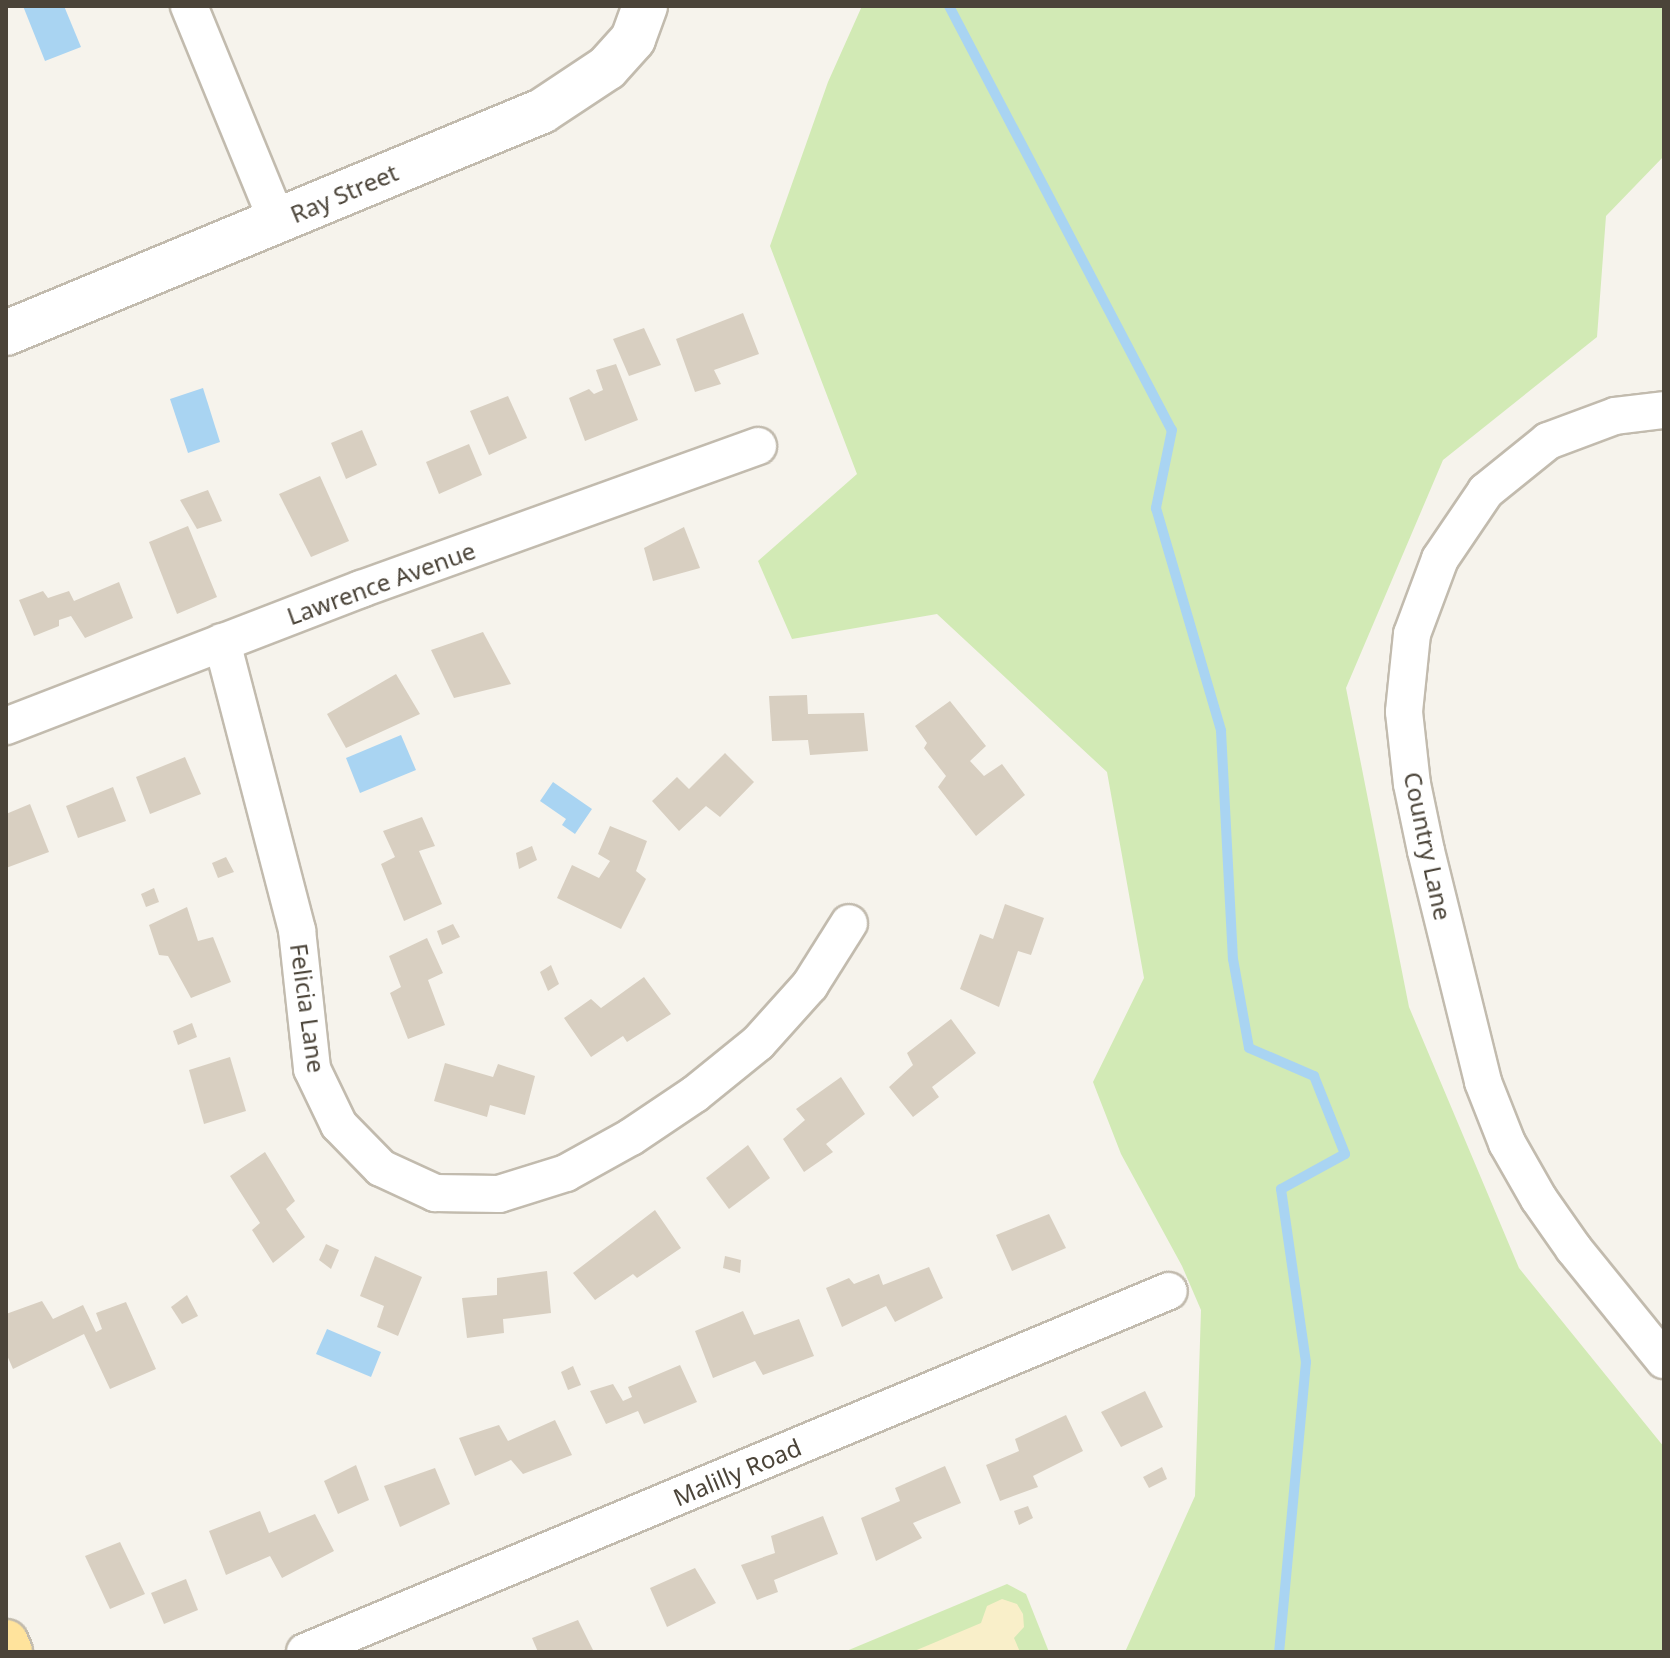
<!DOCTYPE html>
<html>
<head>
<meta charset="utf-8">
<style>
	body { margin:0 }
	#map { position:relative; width:1670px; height:1658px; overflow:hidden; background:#f6f3ec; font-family:"Noto Sans",sans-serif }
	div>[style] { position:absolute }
	.green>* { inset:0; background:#d2eab5 }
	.sand>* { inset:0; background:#f9efc9 }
	.water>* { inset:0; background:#a9d4f2 }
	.stream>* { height:10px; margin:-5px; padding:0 5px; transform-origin:5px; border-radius:5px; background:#a9d4f2 }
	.building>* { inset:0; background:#d8cfc1 }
	.roads { filter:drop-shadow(2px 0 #c2bbae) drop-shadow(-2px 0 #c2bbae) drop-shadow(0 2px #c2bbae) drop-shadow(0 -2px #c2bbae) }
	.minor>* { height:36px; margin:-18px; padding:0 18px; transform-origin:18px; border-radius:18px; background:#fff }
	.tertiary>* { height:44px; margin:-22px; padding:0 22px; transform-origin:22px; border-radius:22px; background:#fff }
	.primary>* { height:44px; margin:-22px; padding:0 22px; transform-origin:22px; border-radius:22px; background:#ffe39c }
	span { translate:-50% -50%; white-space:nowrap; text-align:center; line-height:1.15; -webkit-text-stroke:6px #fff; paint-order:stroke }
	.street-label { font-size:24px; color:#4b4439 }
	.frame { position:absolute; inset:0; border:8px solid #4b4439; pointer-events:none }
</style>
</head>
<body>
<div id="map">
	<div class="green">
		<i style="clip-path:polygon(862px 6px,1664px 6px,1664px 156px,1606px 216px,1597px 337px,1443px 460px,1346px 688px,1409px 1007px,1519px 1268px,1664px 1447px,1664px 1652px,1125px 1652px,1195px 1496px,1201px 1310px,1182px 1266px,1121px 1154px,1093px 1082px,1144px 978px,1107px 772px,937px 614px,792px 639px,758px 561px,857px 474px,770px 246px,828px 82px)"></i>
		<i style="clip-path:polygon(1007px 1584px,1026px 1594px,1049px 1652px,844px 1652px)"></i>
	</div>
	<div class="sand">
		<i style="clip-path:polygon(1002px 1599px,1017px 1604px,1023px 1614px,1024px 1627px,1014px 1638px,1020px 1652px,912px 1652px,981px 1623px,987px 1606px)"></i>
	</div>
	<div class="water">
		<i style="clip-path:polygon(23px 6px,64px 6px,81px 47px,45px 61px)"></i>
		<i style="clip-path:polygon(203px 388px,220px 442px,188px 453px,170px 399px)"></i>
		<i style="clip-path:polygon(401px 735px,416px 770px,360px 793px,346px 758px)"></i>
		<i style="clip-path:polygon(553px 782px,592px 809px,575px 834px,562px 825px,566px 819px,540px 801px)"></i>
		<i style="clip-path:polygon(327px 1329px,381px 1352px,371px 1377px,316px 1354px)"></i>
	</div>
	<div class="stream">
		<i style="left:949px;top:6px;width:479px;rotate:62.3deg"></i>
		<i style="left:1172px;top:430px;width:80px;rotate:101.6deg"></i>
		<i style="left:1156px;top:508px;width:232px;rotate:73.7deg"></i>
		<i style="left:1221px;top:731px;width:228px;rotate:87deg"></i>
		<i style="left:1233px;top:959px;width:90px;rotate:79.8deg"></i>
		<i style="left:1249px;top:1048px;width:71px;rotate:23.3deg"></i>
		<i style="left:1314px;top:1076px;width:84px;rotate:68.3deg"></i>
		<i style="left:1345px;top:1154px;width:73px;rotate:151.3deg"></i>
		<i style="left:1281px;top:1189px;width:175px;rotate:81.8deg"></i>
		<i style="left:1306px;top:1362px;width:291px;rotate:95.3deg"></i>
	</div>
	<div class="building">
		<i style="clip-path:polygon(743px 313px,759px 354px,714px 370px,721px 384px,695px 392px,676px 339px)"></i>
		<i style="clip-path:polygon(644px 328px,661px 365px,629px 376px,613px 339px)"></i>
		<i style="clip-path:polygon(616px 364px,638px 420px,585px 441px,569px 398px,589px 389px,594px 394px,603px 390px,596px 370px)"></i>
		<i style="clip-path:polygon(508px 396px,527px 438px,489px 455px,470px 411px)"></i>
		<i style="clip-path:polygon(362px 430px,377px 465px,346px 479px,331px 443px)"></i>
		<i style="clip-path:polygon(469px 444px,482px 475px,439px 494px,426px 462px)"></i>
		<i style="clip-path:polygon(320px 476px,349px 541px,311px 557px,279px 494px)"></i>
		<i style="clip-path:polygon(208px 490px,222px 521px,197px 529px,180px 500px)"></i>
		<i style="clip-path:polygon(188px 526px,217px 597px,177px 614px,149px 542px)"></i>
		<i style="clip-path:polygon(684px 527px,700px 568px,653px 581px,644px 548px)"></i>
		<i style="clip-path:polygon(119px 582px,133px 618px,85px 638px,71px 616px,59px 620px,59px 626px,34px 636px,19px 600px,43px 591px,48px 598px,69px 591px,74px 601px)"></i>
		<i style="clip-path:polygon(483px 632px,511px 684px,454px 698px,431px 650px)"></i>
		<i style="clip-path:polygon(396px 674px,420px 714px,346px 748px,327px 714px)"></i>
		<i style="clip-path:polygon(807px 695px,808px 714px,864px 713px,868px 751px,810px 755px,808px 740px,772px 741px,769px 696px)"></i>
		<i style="clip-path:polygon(950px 701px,986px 746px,970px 761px,984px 776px,1002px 764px,1025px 795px,976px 836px,938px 787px,946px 776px,924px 748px,927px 743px,915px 726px)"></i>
		<i style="clip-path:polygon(725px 753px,754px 782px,720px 817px,706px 806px,679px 831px,652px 801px,677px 777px,689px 789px)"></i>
		<i style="clip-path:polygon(185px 757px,201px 794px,150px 814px,136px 777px)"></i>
		<i style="clip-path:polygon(113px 787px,126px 821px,78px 838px,66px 806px)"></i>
		<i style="clip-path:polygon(30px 804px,49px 852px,6px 868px,6px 814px)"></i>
		<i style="clip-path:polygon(422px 817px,435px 846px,419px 851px,442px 904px,404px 921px,381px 864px,395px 857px,383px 831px)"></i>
		<i style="clip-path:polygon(610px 826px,647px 841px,636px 871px,646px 879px,621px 929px,557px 898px,572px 865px,599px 878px,610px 861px,598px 854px)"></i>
		<i style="clip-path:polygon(532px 846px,537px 860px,519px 869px,516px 853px)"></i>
		<i style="clip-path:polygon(226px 857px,234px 872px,218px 878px,212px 863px)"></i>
		<i style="clip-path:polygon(154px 888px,159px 902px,146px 907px,141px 894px)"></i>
		<i style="clip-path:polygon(1005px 904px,1044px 918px,1031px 955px,1018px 951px,999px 1007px,960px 989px,980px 934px,993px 939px)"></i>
		<i style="clip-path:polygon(187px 907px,198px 941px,213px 937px,231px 982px,191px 998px,168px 956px,159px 955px,149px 925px)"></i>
		<i style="clip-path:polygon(453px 924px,460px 937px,442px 945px,437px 931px)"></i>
		<i style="clip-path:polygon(427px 938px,443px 973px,428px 980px,445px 1025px,408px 1039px,390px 993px,401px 987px,389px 956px)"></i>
		<i style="clip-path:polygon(551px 965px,559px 984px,548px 991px,540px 972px)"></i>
		<i style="clip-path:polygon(644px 977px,671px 1014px,627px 1042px,623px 1036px,591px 1057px,564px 1018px,591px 999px,601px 1008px)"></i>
		<i style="clip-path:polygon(951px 1019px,976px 1053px,932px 1087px,939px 1097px,913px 1117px,889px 1087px,913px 1065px,907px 1053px)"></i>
		<i style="clip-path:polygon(192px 1023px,197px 1037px,178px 1045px,173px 1031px)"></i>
		<i style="clip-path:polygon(230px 1057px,246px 1111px,204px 1124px,189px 1070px)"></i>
		<i style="clip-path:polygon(445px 1063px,493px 1077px,498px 1064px,535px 1076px,525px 1115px,490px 1105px,487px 1117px,434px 1101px)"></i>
		<i style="clip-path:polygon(841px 1077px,865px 1114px,826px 1144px,833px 1152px,804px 1172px,783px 1139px,805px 1120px,796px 1109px)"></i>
		<i style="clip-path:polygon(748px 1145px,770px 1178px,729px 1209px,706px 1178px)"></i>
		<i style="clip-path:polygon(265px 1152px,295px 1201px,286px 1209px,305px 1237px,273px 1263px,252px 1230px,260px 1223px,230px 1176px)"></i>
		<i style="clip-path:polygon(655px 1210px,681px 1248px,637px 1278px,633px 1274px,595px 1300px,573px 1273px)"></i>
		<i style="clip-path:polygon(1049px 1214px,1066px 1248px,1012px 1271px,996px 1235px)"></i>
		<i style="clip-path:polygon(326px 1244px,339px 1250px,331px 1269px,319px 1260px)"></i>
		<i style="clip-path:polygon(375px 1256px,422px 1277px,398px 1336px,377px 1327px,384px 1306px,360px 1296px)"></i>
		<i style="clip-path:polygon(725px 1256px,741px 1260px,740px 1273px,723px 1268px)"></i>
		<i style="clip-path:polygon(929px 1267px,943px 1298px,895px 1322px,886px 1306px,842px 1327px,826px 1288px,849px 1278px,854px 1284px,879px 1274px,883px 1285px)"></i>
		<i style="clip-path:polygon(547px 1271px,551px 1313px,503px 1319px,504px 1333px,467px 1338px,462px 1298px,497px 1295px,497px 1278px)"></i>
		<i style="clip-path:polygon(187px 1295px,198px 1316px,182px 1324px,171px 1307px)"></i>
		<i style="clip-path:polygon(42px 1301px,53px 1319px,83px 1305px,96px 1332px,102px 1329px,96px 1313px,126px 1302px,156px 1369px,110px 1389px,84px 1334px,13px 1369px,6px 1353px,6px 1314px)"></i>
		<i style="clip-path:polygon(743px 1311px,754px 1335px,799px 1319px,814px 1356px,763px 1375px,755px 1361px,713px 1378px,695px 1331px)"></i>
		<i style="clip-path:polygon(680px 1365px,697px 1402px,644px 1424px,638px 1411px,606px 1424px,590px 1391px,613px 1384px,623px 1401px,632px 1397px,628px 1387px)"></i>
		<i style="clip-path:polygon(573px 1366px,581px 1385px,568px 1390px,561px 1372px)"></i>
		<i style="clip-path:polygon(1145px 1391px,1163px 1427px,1121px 1447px,1101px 1412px)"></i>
		<i style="clip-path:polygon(1066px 1415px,1083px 1451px,1033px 1476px,1038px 1487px,1000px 1501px,986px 1465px,1019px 1451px,1015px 1439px)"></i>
		<i style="clip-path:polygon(555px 1420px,572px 1455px,523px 1474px,511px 1460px,475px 1476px,459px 1438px,499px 1425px,508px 1441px)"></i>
		<i style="clip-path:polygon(356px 1465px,369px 1500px,338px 1514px,324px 1481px)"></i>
		<i style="clip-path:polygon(945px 1466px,961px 1503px,913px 1523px,922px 1538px,876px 1561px,861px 1518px,900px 1501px,895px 1488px)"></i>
		<i style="clip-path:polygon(1162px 1467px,1167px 1479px,1149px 1488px,1143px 1477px)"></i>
		<i style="clip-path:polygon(435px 1468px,450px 1504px,400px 1527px,384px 1486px)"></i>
		<i style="clip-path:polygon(1028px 1506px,1033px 1518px,1019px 1525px,1014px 1511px)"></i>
		<i style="clip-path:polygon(260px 1511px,269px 1533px,315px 1514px,334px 1551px,282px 1578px,270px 1556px,226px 1575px,209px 1531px)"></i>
		<i style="clip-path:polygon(823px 1516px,838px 1554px,774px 1580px,778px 1592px,757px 1600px,741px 1565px,775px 1553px,771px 1536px)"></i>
		<i style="clip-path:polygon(120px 1542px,145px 1594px,110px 1609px,85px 1556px)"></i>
		<i style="clip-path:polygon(695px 1568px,716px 1603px,667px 1627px,650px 1588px)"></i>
		<i style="clip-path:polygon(186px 1579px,198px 1610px,164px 1624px,151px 1593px)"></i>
		<i style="clip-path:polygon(578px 1620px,594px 1652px,538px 1652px,532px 1638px)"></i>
	</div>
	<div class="roads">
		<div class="minor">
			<i style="left:189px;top:6px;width:232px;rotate:67.7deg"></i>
			<i style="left:1664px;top:410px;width:49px;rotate:173deg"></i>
			<i style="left:1615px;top:416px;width:72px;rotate:159.5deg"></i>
			<i style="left:1548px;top:441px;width:80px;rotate:141.1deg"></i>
			<i style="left:1486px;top:491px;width:82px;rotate:124.1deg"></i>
			<i style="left:1440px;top:559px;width:80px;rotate:110.5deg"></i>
			<i style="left:1412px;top:634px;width:78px;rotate:95.9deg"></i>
			<i style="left:1404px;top:712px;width:72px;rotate:83.7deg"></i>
			<i style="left:1412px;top:784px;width:68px;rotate:78.2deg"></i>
			<i style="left:1426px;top:851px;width:238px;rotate:76.1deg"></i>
			<i style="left:1483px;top:1082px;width:66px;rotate:68.5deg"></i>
			<i style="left:1507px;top:1143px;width:64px;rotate:60.3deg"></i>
			<i style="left:1539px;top:1199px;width:61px;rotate:55deg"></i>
			<i style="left:1574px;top:1249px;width:143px;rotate:51deg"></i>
			<i style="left:222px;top:642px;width:298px;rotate:75.4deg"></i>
			<i style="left:297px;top:930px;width:140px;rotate:83.8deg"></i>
			<i style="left:312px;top:1069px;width:62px;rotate:64.3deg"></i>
			<i style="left:339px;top:1125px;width:60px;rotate:45.7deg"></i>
			<i style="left:381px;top:1168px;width:60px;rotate:24.8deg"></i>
			<i style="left:435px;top:1193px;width:64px;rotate:0.9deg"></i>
			<i style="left:499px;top:1194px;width:70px;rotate:-17.4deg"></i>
			<i style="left:566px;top:1173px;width:74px;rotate:-29deg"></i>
			<i style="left:631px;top:1137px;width:77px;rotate:-33.9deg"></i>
			<i style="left:695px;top:1094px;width:81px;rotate:-39deg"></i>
			<i style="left:758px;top:1043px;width:78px;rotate:-48.1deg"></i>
			<i style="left:810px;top:985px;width:73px;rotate:-57.8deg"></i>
			<i style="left:6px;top:726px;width:381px;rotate:-21.1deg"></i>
			<i style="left:361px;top:589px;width:422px;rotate:-19.8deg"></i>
			<i style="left:305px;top:1652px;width:936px;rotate:-22.68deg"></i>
		</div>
		<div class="tertiary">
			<i style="left:6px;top:333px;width:580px;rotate:-22.5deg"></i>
			<i style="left:542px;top:111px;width:78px;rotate:-33.5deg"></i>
			<i style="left:607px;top:68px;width:39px;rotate:-48deg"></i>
			<i style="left:633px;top:39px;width:35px;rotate:-70deg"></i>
		</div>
		<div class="primary">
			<i style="left:6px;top:1642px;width:11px;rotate:68deg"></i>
		</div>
	</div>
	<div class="street-label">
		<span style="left:344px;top:193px;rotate:-23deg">Ray Street</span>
		<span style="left:381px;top:583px;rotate:-20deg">Lawrence Avenue</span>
		<span style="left:1428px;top:846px;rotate:78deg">Country Lane</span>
		<span style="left:308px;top:1008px;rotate:82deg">Felicia Lane</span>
		<span style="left:737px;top:1472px;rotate:-23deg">Malilly Road</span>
	</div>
	<div class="frame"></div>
</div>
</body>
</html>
